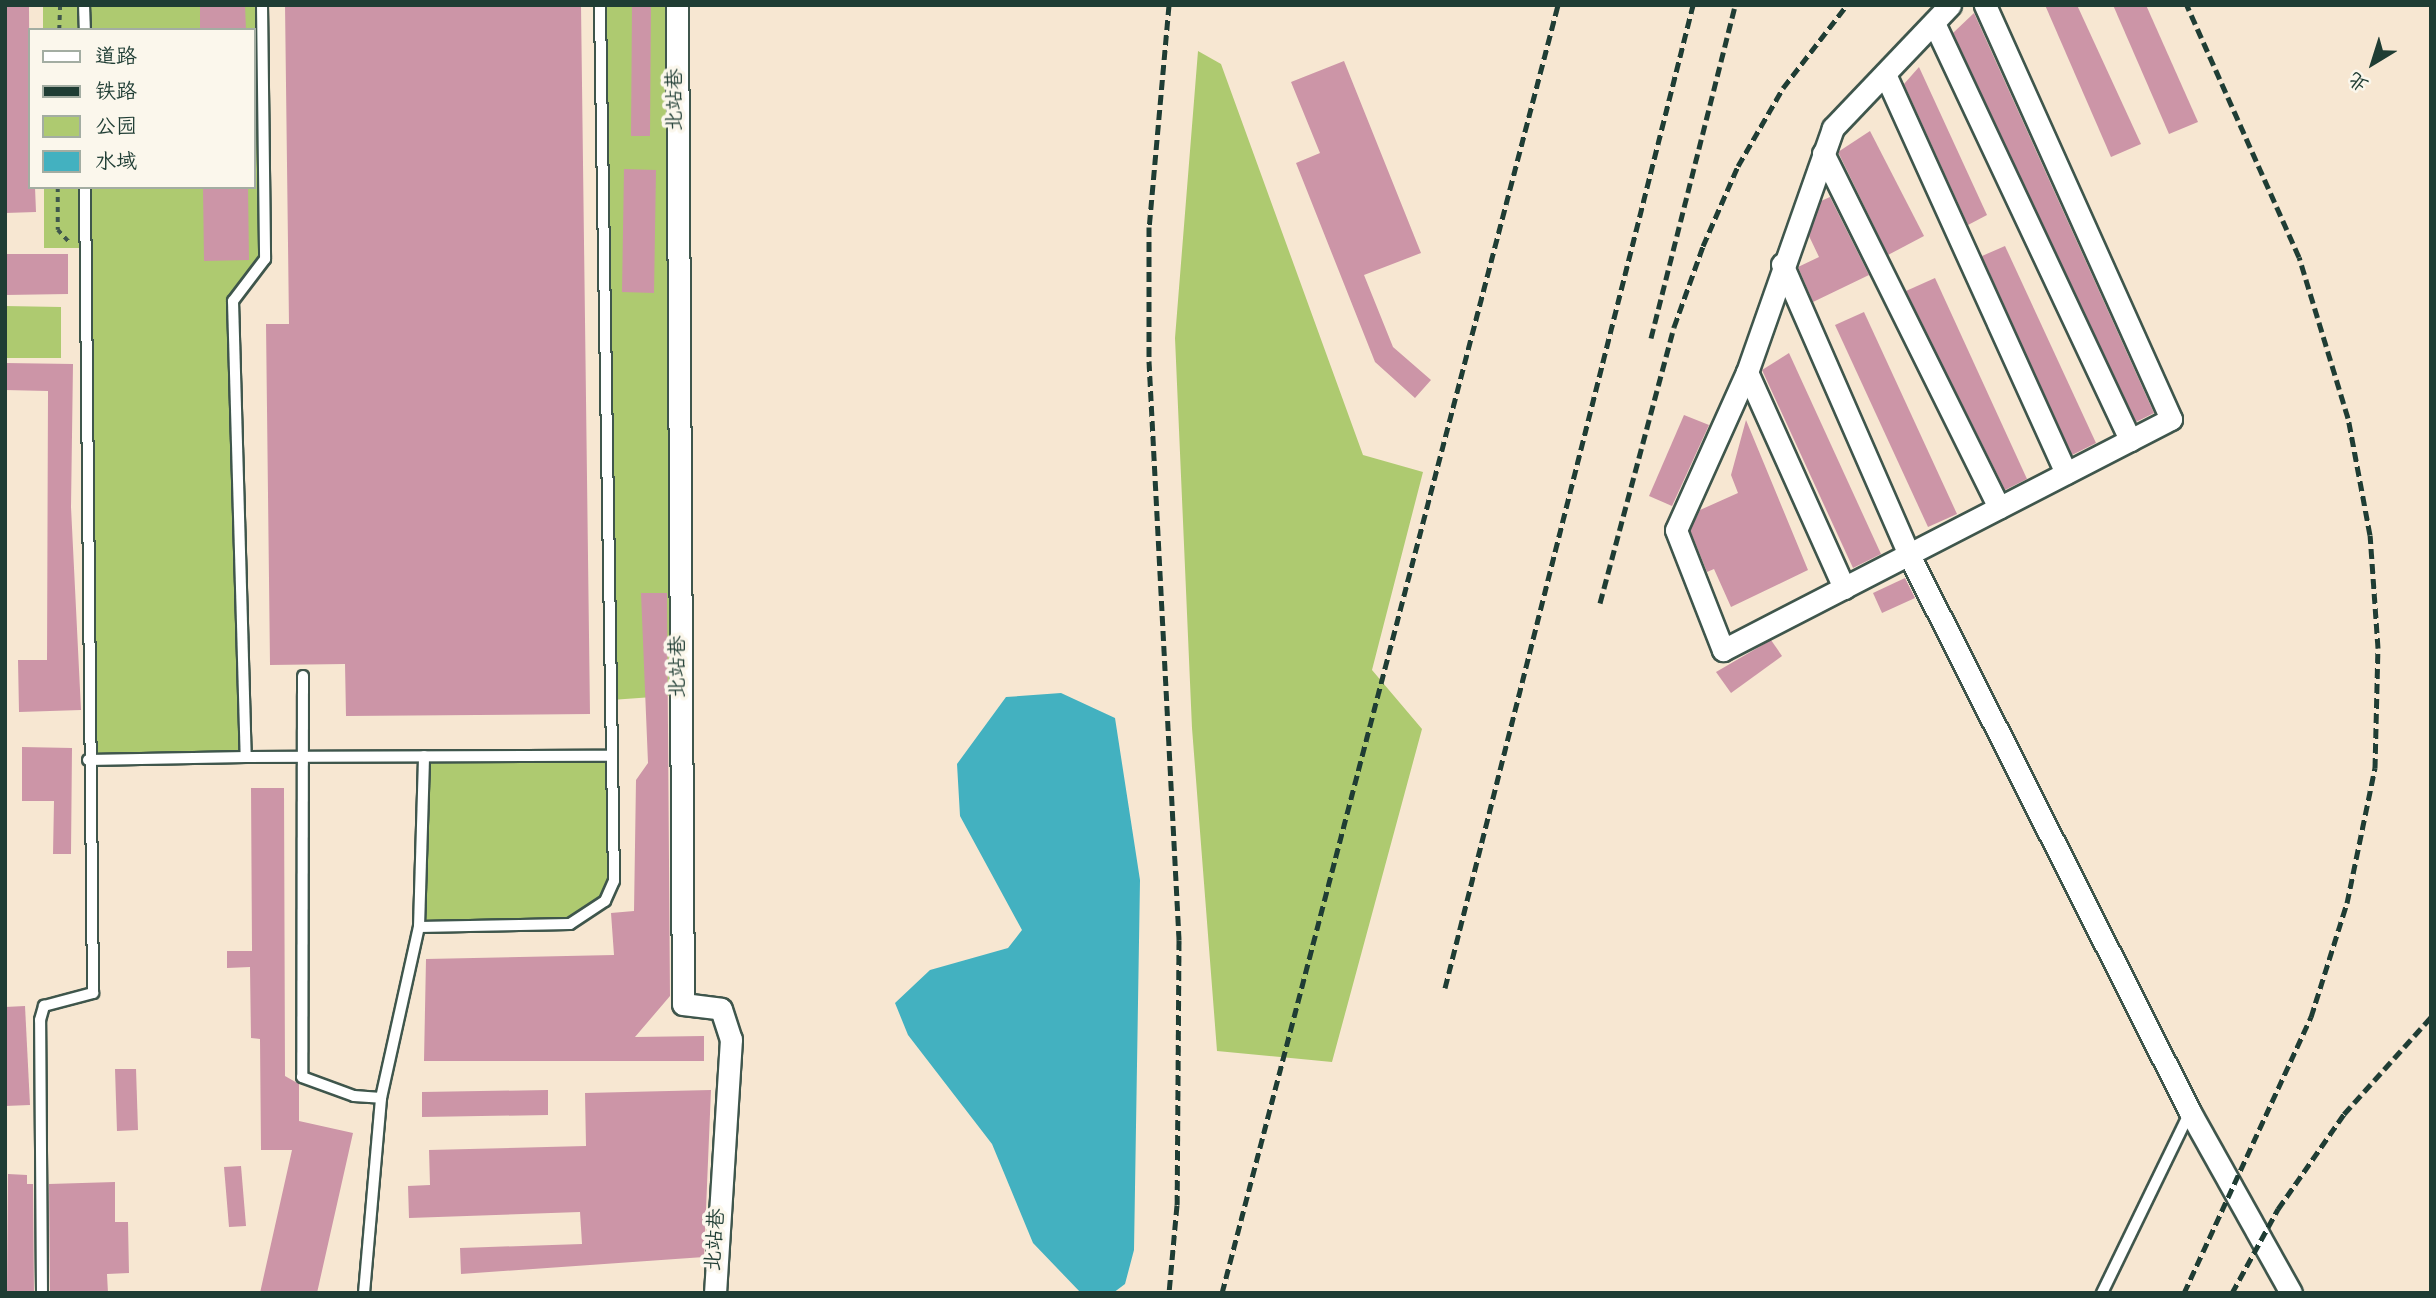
<!DOCTYPE html>
<html>
<head>
<meta charset="utf-8">
<style>
	body { margin:0 }
	#map { position:relative; width:2436px; height:1298px; overflow:hidden; background:#f7e7d2; font-family:"Gochi Hand","LXGW WenKai TC",sans-serif }
	div>[style] { position:absolute }
	.green>* { inset:0; background:#aeca70 }
	.water>* { inset:0; background:#43b1c0 }
	.building>* { inset:0; background:#cc95a7 }
	.path>* { height:3.5px; margin-top:-1.75px; transform-origin:0; background:repeating-linear-gradient(90deg,#3f564c 0 5px,transparent 0 10px) }
	.roads { filter:drop-shadow(2px 0 #3f564c) drop-shadow(-2px 0 #3f564c) drop-shadow(0 2px #3f564c) drop-shadow(0 -2px #3f564c) }
	.service>* { height:10px; margin:-5px; padding:0 5px; transform-origin:5px; border-radius:5px; background:#fff }
	.minor>* { height:21px; margin:-10.5px; padding:0 10.5px; transform-origin:10.5px; border-radius:10.5px; background:#fff }
	.rail>* { height:5px; margin-top:-2.5px; transform-origin:0; background:repeating-linear-gradient(90deg,#1f3d34 0 10px,transparent 0 15px) }
	span { translate:-50% -50%; white-space:nowrap; text-align:center; line-height:1.15; -webkit-text-stroke:7px #fbf7ec; paint-order:stroke }
	.street-label { font-size:21px; color:#1f3d34 }
	.frame { position:absolute; inset:0; border:7px solid #1f3d34; pointer-events:none }
	.legend { position:absolute; left:28px; top:28px; width:228px; height:161px; box-sizing:border-box; background:#fbf7ec; border:2px solid #a3ada2; margin:0; padding:9px 12px; list-style:none; font-size:21px; color:#1f3d34 }
	.legend li { display:flex; align-items:center; gap:14px; height:35px }
	.legend b { width:35px; border:2px solid #a3ada2 }
	.north { position:absolute; left:2338px; top:28px; width:70px; height:70px; -webkit-text-stroke:5px #fbf7ec; paint-order:stroke; rotate:218deg; font-size:19px; font-weight:700; line-height:28px; text-align:center; color:#1f3d34 }
	.north::after { content:''; display:block; margin:auto; width:24px; height:32px; background:#1f3d34; clip-path:polygon(50% 0,100% 100%,50% 72%,0 100%) }
</style>
</head>
<body>
<div id="map">
	<div class="green">
		<i style="clip-path:polygon(43px 5px,262px 5px,265px 259px,233px 302px,246px 757px,88px 760px,85px 248px,44px 248px,44px 187px,254px 187px,254px 30px,43px 30px)"></i>
		<i style="clip-path:polygon(600px 5px,677px 5px,681px 695px,611px 700px)"></i>
		<i style="clip-path:polygon(1198px 51px,1221px 64px,1363px 455px,1423px 472px,1372px 670px,1422px 729px,1332px 1062px,1217px 1051px,1192px 728px,1175px 338px)"></i>
		<i style="clip-path:polygon(5px 306px,61px 307px,61px 358px,5px 358px)"></i>
		<i style="clip-path:polygon(424px 756px,612px 756px,614px 877px,605px 901px,570px 924px,419px 927px)"></i>
	</div>
	<div class="water">
		<i style="clip-path:polygon(1061px 693px,1115px 718px,1140px 880px,1134px 1250px,1125px 1284px,1113px 1293px,1081px 1293px,1033px 1243px,992px 1144px,908px 1035px,895px 1003px,930px 970px,1008px 948px,1022px 930px,960px 816px,957px 764px,1006px 697px)"></i>
	</div>
	<div class="building">
		<i style="clip-path:polygon(5px 5px,29px 5px,30px 187px,35px 187px,36px 212px,5px 213px)"></i>
		<i style="clip-path:polygon(200px 5px,245px 5px,246px 30px,200px 30px)"></i>
		<i style="clip-path:polygon(285px 5px,581px 5px,590px 714px,346px 716px,345px 664px,270px 665px,266px 324px,289px 324px)"></i>
		<i style="clip-path:polygon(632px 5px,651px 5px,650px 136px,631px 136px)"></i>
		<i style="clip-path:polygon(2045px 5px,2077px 5px,2141px 144px,2111px 157px)"></i>
		<i style="clip-path:polygon(2113px 5px,2146px 5px,2198px 122px,2169px 134px)"></i>
		<i style="clip-path:polygon(1974px 13px,2154px 413px,2136px 422px,1953px 33px)"></i>
		<i style="clip-path:polygon(1344px 61px,1421px 253px,1364px 275px,1393px 347px,1431px 380px,1415px 398px,1375px 362px,1296px 163px,1320px 153px,1291px 82px)"></i>
		<i style="clip-path:polygon(1919px 67px,1987px 215px,1968px 225px,1904px 84px)"></i>
		<i style="clip-path:polygon(1870px 131px,1924px 236px,1888px 255px,1838px 152px)"></i>
		<i style="clip-path:polygon(624px 169px,656px 170px,654px 293px,622px 292px)"></i>
		<i style="clip-path:polygon(203px 187px,248px 187px,249px 260px,204px 261px)"></i>
		<i style="clip-path:polygon(1830px 197px,1869px 275px,1813px 302px,1798px 267px,1819px 257px,1809px 236px,1821px 201px)"></i>
		<i style="clip-path:polygon(2005px 246px,2096px 443px,2072px 455px,1982px 256px)"></i>
		<i style="clip-path:polygon(5px 254px,68px 254px,68px 294px,5px 295px)"></i>
		<i style="clip-path:polygon(1935px 278px,2027px 479px,2005px 490px,1906px 291px)"></i>
		<i style="clip-path:polygon(1864px 312px,1957px 514px,1928px 527px,1835px 325px)"></i>
		<i style="clip-path:polygon(1789px 353px,1881px 554px,1853px 568px,1762px 370px)"></i>
		<i style="clip-path:polygon(5px 363px,73px 364px,71px 507px,81px 710px,19px 712px,18px 660px,47px 660px,48px 391px,5px 390px)"></i>
		<i style="clip-path:polygon(1684px 415px,1709px 425px,1672px 506px,1649px 496px)"></i>
		<i style="clip-path:polygon(1746px 420px,1808px 570px,1731px 607px,1714px 569px,1707px 572px,1690px 530px,1700px 510px,1738px 493px,1731px 475px)"></i>
		<i style="clip-path:polygon(1905px 578px,1915px 598px,1882px 613px,1873px 593px)"></i>
		<i style="clip-path:polygon(641px 593px,667px 593px,670px 996px,635px 1037px,704px 1036px,704px 1061px,424px 1061px,426px 959px,614px 955px,611px 913px,634px 911px,636px 780px,648px 763px)"></i>
		<i style="clip-path:polygon(1771px 640px,1782px 656px,1731px 693px,1716px 672px)"></i>
		<i style="clip-path:polygon(22px 747px,72px 748px,71px 854px,53px 854px,54px 801px,22px 801px)"></i>
		<i style="clip-path:polygon(251px 788px,284px 788px,285px 1076px,299px 1084px,299px 1121px,353px 1133px,317px 1293px,260px 1293px,292px 1150px,261px 1150px,260px 1039px,251px 1038px,250px 967px,227px 968px,227px 951px,252px 951px)"></i>
		<i style="clip-path:polygon(25px 1006px,30px 1105px,5px 1106px,5px 1007px)"></i>
		<i style="clip-path:polygon(115px 1069px,136px 1069px,138px 1130px,117px 1131px)"></i>
		<i style="clip-path:polygon(548px 1090px,548px 1115px,422px 1117px,422px 1092px)"></i>
		<i style="clip-path:polygon(711px 1090px,704px 1257px,461px 1274px,460px 1248px,582px 1244px,580px 1212px,409px 1218px,408px 1186px,430px 1185px,429px 1150px,586px 1146px,585px 1093px)"></i>
		<i style="clip-path:polygon(241px 1166px,246px 1226px,229px 1227px,224px 1167px)"></i>
		<i style="clip-path:polygon(8px 1174px,27px 1175px,27px 1184px,33px 1184px,34px 1293px,7px 1293px)"></i>
		<i style="clip-path:polygon(115px 1182px,115px 1222px,128px 1222px,129px 1273px,107px 1274px,108px 1293px,50px 1293px,49px 1184px)"></i>
	</div>
	<div class="path">
		<i style="left:59px;top:30px;width:25px;rotate:-88deg"></i>
		<i style="left:58px;top:187px;width:43px;rotate:90deg"></i>
		<i style="left:58px;top:230px;width:19px;rotate:47deg"></i>
	</div>
	<div class="roads">
		<div class="service">
			<i style="left:84px;top:5px;width:25px;rotate:88deg"></i>
			<i style="left:262px;top:5px;width:254px;rotate:89.3deg"></i>
			<i style="left:265px;top:259px;width:53px;rotate:127.3deg"></i>
			<i style="left:233px;top:301px;width:456px;rotate:88.4deg"></i>
			<i style="left:246px;top:757px;width:366px;rotate:-0.2deg"></i>
			<i style="left:303px;top:676px;width:401px;rotate:90.1deg"></i>
			<i style="left:302px;top:1077px;width:55px;rotate:20.1deg"></i>
			<i style="left:354px;top:1096px;width:27px;rotate:4deg"></i>
			<i style="left:88px;top:760px;width:158px;rotate:-1.1deg"></i>
			<i style="left:419px;top:927px;width:171px;rotate:-88.3deg"></i>
			<i style="left:42px;top:1293px;width:273px;rotate:-90.4deg"></i>
			<i style="left:40px;top:1020px;width:15px;rotate:-74deg"></i>
			<i style="left:44px;top:1006px;width:51px;rotate:-14.9deg"></i>
			<i style="left:93px;top:993px;width:806px;rotate:-90.57deg"></i>
			<i style="left:364px;top:1293px;width:196px;rotate:-85deg"></i>
			<i style="left:381px;top:1098px;width:175px;rotate:-77.5deg"></i>
			<i style="left:419px;top:927px;width:151px;rotate:-1.1deg"></i>
			<i style="left:570px;top:924px;width:42px;rotate:-33.3deg"></i>
			<i style="left:605px;top:901px;width:22px;rotate:-66deg"></i>
			<i style="left:614px;top:881px;width:876px;rotate:-90.92deg"></i>
			<i style="left:2102px;top:1293px;width:201px;rotate:-64.1deg"></i>
		</div>
		<div class="minor">
			<i style="left:677px;top:5px;width:999px;rotate:89.66deg"></i>
			<i style="left:683px;top:1004px;width:38px;rotate:7deg"></i>
			<i style="left:721px;top:1009px;width:32px;rotate:72deg"></i>
			<i style="left:731px;top:1039px;width:255px;rotate:93.6deg"></i>
			<i style="left:1950px;top:5px;width:170px;rotate:133.6deg"></i>
			<i style="left:1833px;top:128px;width:259px;rotate:109.4deg"></i>
			<i style="left:1747px;top:372px;width:173px;rotate:114.2deg"></i>
			<i style="left:1676px;top:530px;width:129px;rotate:68.6deg"></i>
			<i style="left:1723px;top:650px;width:504px;rotate:-27.28deg"></i>
			<i style="left:2171px;top:419px;width:454px;rotate:-114.2deg"></i>
			<i style="left:1934px;top:23px;width:461px;rotate:64.8deg"></i>
			<i style="left:1885px;top:74px;width:438px;rotate:65.6deg"></i>
			<i style="left:1823px;top:153px;width:396px;rotate:63.6deg"></i>
			<i style="left:1782px;top:264px;width:318px;rotate:66.4deg"></i>
			<i style="left:1909px;top:555px;width:624px;rotate:63.23deg"></i>
			<i style="left:2190px;top:1112px;width:207px;rotate:60.8deg"></i>
			<i style="left:1747px;top:372px;width:237px;rotate:65.8deg"></i>
		</div>
	</div>
	<div class="rail">
		<i style="left:1169px;top:5px;width:223px;rotate:95.1deg"></i>
		<i style="left:1149px;top:227px;width:134px;rotate:90deg"></i>
		<i style="left:1149px;top:361px;width:580px;rotate:87.03deg"></i>
		<i style="left:1179px;top:940px;width:265px;rotate:90.4deg"></i>
		<i style="left:1177px;top:1205px;width:88px;rotate:95.2deg"></i>
		<i style="left:1651px;top:338px;width:343px;rotate:-75.8deg"></i>
		<i style="left:1600px;top:603px;width:286px;rotate:-75deg"></i>
		<i style="left:1674px;top:327px;width:86px;rotate:-70.3deg"></i>
		<i style="left:1703px;top:246px;width:87px;rotate:-66.4deg"></i>
		<i style="left:1738px;top:166px;width:90px;rotate:-60deg"></i>
		<i style="left:1783px;top:88px;width:105px;rotate:-52.4deg"></i>
		<i style="left:1445px;top:988px;width:1014px;rotate:-75.84deg"></i>
		<i style="left:1222px;top:1293px;width:1331px;rotate:-75.38deg"></i>
		<i style="left:2184px;top:1293px;width:304px;rotate:-65.3deg"></i>
		<i style="left:2311px;top:1017px;width:120px;rotate:-72.5deg"></i>
		<i style="left:2347px;top:903px;width:138px;rotate:-78.3deg"></i>
		<i style="left:2375px;top:768px;width:120px;rotate:-88.6deg"></i>
		<i style="left:2378px;top:648px;width:113px;rotate:-94deg"></i>
		<i style="left:2370px;top:535px;width:119px;rotate:-100.6deg"></i>
		<i style="left:2348px;top:418px;width:168px;rotate:-106.9deg"></i>
		<i style="left:2299px;top:257px;width:276px;rotate:-114deg"></i>
		<i style="left:2232px;top:1293px;width:96px;rotate:-61.3deg"></i>
		<i style="left:2278px;top:1209px;width:116px;rotate:-55.2deg"></i>
		<i style="left:2344px;top:1114px;width:130px;rotate:-48.1deg"></i>
	</div>
	<div class="street-label">
		<span style="left:678px;top:100px;rotate:-90deg">北站巷</span>
		<span style="left:681px;top:667px;rotate:-90deg">北站巷</span>
		<span style="left:718px;top:1240px;rotate:-86deg">北站巷</span>
	</div>
	<div class="frame"></div>
	<ul class="legend">
	<li><b style="height:9px;background:#fff"></b>道路</li>
	<li><b style="height:9px;background:#1f3d34"></b>铁路</li>
	<li><b style="height:19px;background:#aeca70"></b>公园</li>
	<li><b style="height:19px;background:#43b1c0"></b>水域</li>
	</ul>
	<div class="north">北</div>
</div>
</body>
</html>
